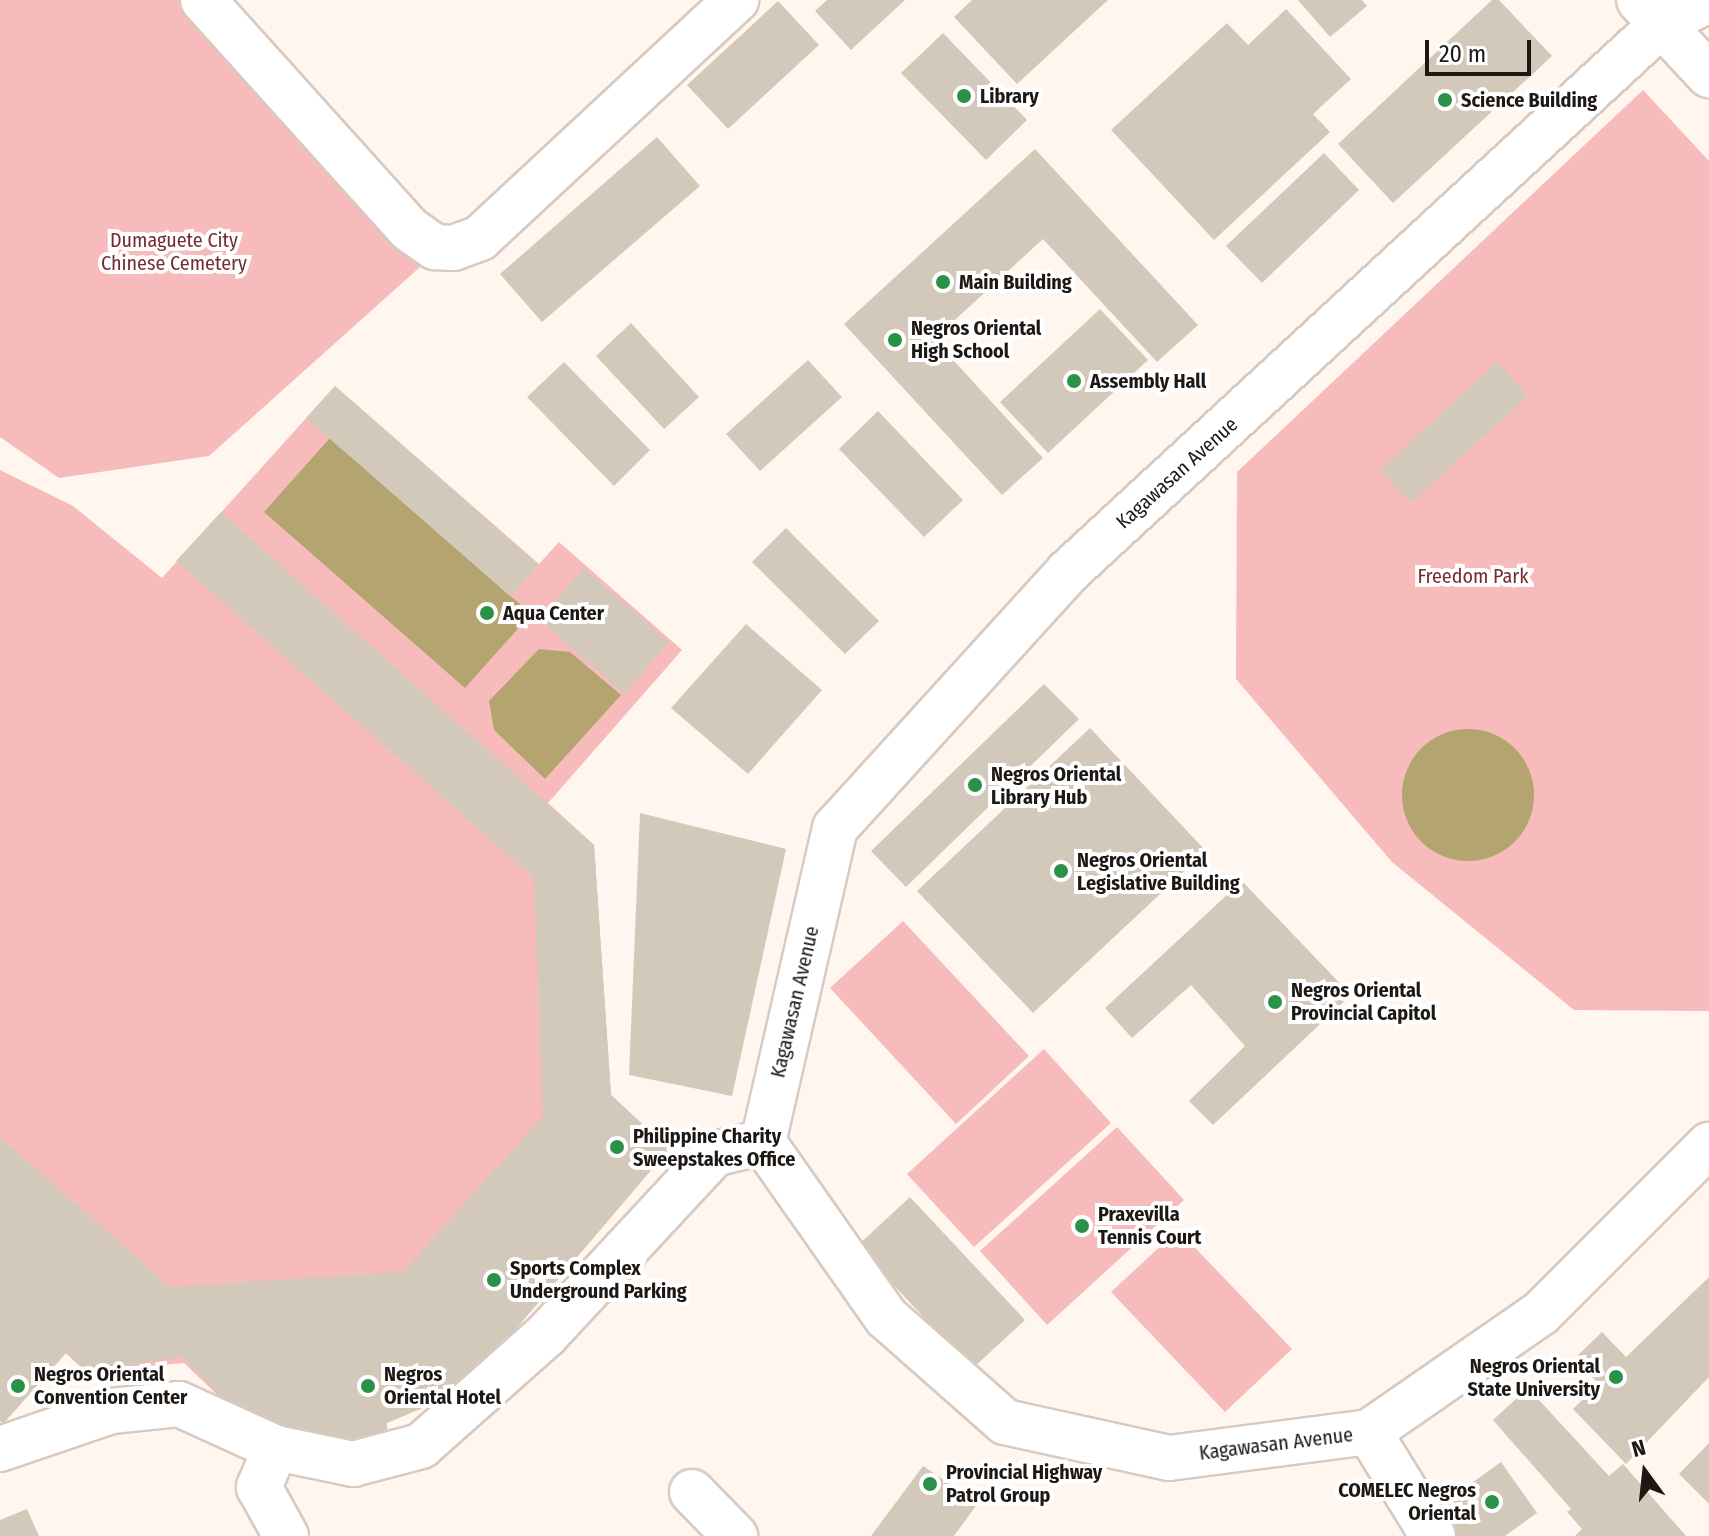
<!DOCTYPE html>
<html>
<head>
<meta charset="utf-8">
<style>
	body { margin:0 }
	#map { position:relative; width:1709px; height:1536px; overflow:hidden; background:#fff6ef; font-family:"Fira Sans Condensed",sans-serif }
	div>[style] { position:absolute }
	.green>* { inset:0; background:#f6bbba }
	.water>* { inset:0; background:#b3a470 }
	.round { border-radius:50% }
	.building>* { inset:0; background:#d3c9bb }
	.roads { filter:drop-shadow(2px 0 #d9cac0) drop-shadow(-2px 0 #d9cac0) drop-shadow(0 2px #d9cac0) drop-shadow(0 -2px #d9cac0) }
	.minor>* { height:44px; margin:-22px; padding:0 22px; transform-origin:22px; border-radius:22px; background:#fff }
	.major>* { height:44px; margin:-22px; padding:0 22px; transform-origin:22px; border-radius:22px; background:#fff }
	.dots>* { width:22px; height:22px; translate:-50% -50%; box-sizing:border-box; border:4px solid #fff; border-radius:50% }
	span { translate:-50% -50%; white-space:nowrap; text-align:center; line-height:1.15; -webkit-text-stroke:8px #fff; paint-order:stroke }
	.poi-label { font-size:20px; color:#1d1814; font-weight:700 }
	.left { translate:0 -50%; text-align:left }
	.right { translate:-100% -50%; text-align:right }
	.park-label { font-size:20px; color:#752c30 }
	.street-label { font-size:20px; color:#1d1814 }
	.north { position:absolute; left:1605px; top:1432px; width:80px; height:80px; -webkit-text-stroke:6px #fff; paint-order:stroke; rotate:345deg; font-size:22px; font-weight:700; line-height:32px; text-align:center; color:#1d1814 }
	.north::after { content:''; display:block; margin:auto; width:28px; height:36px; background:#1d1814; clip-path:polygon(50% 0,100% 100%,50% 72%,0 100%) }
	.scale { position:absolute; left:1425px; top:40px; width:106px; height:36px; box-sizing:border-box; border:4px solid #1d1814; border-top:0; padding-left:10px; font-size:24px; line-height:28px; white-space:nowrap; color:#1d1814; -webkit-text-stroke:6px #fff; paint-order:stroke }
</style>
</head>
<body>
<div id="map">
	<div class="green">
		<i style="clip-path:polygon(0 0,185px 0,420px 267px,209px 456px,59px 478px,0 437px)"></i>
		<i style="clip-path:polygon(1643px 90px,1709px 161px,1709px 1011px,1574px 1010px,1392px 862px,1236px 679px,1237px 472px)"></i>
		<i style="clip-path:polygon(335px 386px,539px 564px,559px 542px,682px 650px,548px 803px,594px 845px,611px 1095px,669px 1149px,463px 1391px,387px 1423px,388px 1447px,252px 1428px,184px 1363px,85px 1371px,0 1293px,0 470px,73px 506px,162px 578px)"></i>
		<i style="clip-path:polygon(903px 921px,1029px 1056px,956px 1124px,830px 988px)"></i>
		<i style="clip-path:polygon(1044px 1049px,1111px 1123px,974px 1247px,907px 1174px)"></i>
		<i style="clip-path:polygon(1117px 1127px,1184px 1200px,1047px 1325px,980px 1251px)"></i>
		<i style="clip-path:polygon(1178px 1230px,1292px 1349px,1225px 1412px,1111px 1292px)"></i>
	</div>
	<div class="water">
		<i style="clip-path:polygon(330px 438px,531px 614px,465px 688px,264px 512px)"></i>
		<i style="clip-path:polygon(539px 649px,570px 652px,621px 695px,545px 779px,494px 730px,489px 701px)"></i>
		<i class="round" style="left:1402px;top:729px;width:132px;height:132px"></i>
	</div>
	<div class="building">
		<i style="clip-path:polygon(827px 0,905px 0,851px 50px,815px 11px)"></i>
		<i style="clip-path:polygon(972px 0,1108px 0,1017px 84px,954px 17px)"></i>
		<i style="clip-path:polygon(1298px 0,1362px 0,1367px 6px,1330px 37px)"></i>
		<i style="clip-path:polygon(1492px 0,1499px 0,1552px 56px,1393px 203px,1338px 144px)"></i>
		<i style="clip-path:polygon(778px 1px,819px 45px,728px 129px,687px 85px)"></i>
		<i style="clip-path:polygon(1286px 9px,1351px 79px,1313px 114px,1330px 132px,1214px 240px,1111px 130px,1227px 23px,1248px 45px)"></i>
		<i style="clip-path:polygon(943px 33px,1027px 120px,986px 160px,901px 73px)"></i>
		<i style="clip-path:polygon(657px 137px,700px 186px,542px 322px,500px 274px)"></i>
		<i style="clip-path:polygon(1035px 149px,1198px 325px,1157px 362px,1043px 239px,934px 339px,1043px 458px,1002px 495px,844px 324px)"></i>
		<i style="clip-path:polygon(1324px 153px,1359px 190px,1262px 283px,1226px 246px)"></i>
		<i style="clip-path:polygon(1100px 309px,1148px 360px,1048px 453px,1000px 402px)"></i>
		<i style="clip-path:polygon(631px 323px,699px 397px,664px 429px,596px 356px)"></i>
		<i style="clip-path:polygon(808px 360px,842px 397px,760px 471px,726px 434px)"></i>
		<i style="clip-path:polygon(564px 362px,650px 450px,614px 486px,527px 397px)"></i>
		<i style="clip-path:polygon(1497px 362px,1528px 396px,1411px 503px,1380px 470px)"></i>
		<i style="clip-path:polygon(335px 386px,539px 565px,510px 596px,306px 418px)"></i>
		<i style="clip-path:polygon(878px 411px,963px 500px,924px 537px,839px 449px)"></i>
		<i style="clip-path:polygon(221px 512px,594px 845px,611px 1095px,669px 1149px,463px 1391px,386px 1423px,388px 1447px,252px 1428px,182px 1357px,85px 1371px,67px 1352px,3px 1424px,0 1421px,0 1137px,170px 1287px,403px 1272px,543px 1116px,534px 878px,176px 561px)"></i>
		<i style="clip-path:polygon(786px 528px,879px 621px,845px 654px,752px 562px)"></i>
		<i style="clip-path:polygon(584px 568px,669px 642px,624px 694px,539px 619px)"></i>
		<i style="clip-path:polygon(746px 624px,822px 690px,748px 774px,671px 708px)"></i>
		<i style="clip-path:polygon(1044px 684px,1079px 719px,906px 887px,871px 851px)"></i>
		<i style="clip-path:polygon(1090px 728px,1206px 851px,1033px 1013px,917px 891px)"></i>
		<i style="clip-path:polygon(640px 813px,786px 849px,732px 1096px,629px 1075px)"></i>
		<i style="clip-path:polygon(1242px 881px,1351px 995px,1213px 1125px,1189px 1101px,1245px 1046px,1191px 985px,1132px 1038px,1105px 1008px)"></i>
		<i style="clip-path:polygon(910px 1197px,1025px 1320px,972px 1369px,857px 1246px)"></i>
		<i style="clip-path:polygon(1709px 1277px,1709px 1377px,1626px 1464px,1573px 1409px,1599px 1384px,1574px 1359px,1602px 1332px,1626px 1357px)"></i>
		<i style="clip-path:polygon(1528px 1388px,1609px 1476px,1623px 1464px,1686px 1536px,1575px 1536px,1582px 1529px,1567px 1512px,1571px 1509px,1493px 1420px)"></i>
		<i style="clip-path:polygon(1709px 1443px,1709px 1504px,1679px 1474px)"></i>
		<i style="clip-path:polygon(1501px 1462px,1537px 1513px,1505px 1536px,1456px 1536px,1442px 1517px,1457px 1506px,1451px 1498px)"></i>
		<i style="clip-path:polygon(923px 1466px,978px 1503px,954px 1536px,871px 1536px)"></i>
		<i style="clip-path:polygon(27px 1509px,39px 1536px,0 1536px,0 1520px)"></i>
	</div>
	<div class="roads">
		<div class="minor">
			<i style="left:203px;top:0;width:308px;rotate:48deg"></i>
			<i style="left:409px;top:229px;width:32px;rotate:35deg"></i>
			<i style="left:435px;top:247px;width:18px;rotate:3deg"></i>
			<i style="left:453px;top:248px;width:29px;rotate:-20deg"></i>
			<i style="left:480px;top:238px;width:350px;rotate:-42.9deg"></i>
			<i style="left:1708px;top:0;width:52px;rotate:152.4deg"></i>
			<i style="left:1662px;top:24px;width:808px;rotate:137.31deg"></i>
			<i style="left:1068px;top:572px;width:346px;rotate:132.3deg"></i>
			<i style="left:835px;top:828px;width:322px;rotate:102.9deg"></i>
			<i style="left:763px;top:1142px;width:214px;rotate:54.9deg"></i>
			<i style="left:886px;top:1317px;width:159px;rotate:41.4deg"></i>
			<i style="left:1005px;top:1422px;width:168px;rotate:12.4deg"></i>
			<i style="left:1169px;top:1458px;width:202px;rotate:-7.4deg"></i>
			<i style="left:1369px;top:1432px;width:209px;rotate:-34.7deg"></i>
			<i style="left:1541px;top:1313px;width:238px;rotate:-45deg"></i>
			<i style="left:1369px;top:1432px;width:122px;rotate:58.4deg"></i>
			<i style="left:276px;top:1448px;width:43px;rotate:113.6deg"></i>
			<i style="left:259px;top:1487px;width:56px;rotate:61.1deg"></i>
			<i style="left:0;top:1449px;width:117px;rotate:-18.9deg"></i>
			<i style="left:111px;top:1411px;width:68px;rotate:-5.9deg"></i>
			<i style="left:179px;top:1404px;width:107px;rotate:24.4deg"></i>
			<i style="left:276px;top:1448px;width:79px;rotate:11.7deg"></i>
			<i style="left:353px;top:1464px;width:70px;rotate:-14.8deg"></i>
			<i style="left:421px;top:1446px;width:167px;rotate:-41.6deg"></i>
			<i style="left:546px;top:1335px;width:247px;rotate:-47.1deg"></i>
			<i style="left:714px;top:1154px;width:50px;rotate:-13.8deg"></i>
			<i style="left:692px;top:1492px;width:62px;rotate:45.7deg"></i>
		</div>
		<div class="major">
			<i style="left:1639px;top:0;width:103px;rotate:47deg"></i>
		</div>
	</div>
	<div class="dots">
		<i style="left:964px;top:96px;background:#2a9248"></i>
		<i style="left:1445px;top:100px;background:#2a9248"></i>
		<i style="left:943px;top:282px;background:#2a9248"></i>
		<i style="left:895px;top:340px;background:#2a9248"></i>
		<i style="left:1074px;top:381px;background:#2a9248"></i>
		<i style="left:487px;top:613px;background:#2a9248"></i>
		<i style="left:975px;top:785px;background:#2a9248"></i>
		<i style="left:1061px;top:871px;background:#2a9248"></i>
		<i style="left:1275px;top:1002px;background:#2a9248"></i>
		<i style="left:617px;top:1147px;background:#2a9248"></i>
		<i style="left:1082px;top:1226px;background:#2a9248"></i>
		<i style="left:494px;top:1280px;background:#2a9248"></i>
		<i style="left:1616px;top:1377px;background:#2a9248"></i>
		<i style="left:18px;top:1386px;background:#2a9248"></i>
		<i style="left:368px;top:1386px;background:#2a9248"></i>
		<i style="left:930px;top:1484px;background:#2a9248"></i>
		<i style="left:1492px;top:1502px;background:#2a9248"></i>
	</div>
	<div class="poi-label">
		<span class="left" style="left:980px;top:96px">Library</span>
		<span class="left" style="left:1461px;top:100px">Science Building</span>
		<span class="left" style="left:959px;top:282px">Main Building</span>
		<span class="left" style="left:911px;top:340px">Negros Oriental<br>High School</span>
		<span class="left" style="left:1090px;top:381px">Assembly Hall</span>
		<span class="left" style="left:503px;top:613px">Aqua Center</span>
		<span class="left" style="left:991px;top:786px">Negros Oriental<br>Library Hub</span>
		<span class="left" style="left:1077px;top:872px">Negros Oriental<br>Legislative Building</span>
		<span class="left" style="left:1291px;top:1002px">Negros Oriental<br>Provincial Capitol</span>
		<span class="left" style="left:633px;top:1148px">Philippine Charity<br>Sweepstakes Office</span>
		<span class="left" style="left:1098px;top:1226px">Praxevilla<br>Tennis Court</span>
		<span class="left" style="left:510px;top:1280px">Sports Complex<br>Underground Parking</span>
		<span class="right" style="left:1600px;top:1378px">Negros Oriental<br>State University</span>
		<span class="left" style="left:34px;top:1386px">Negros Oriental<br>Convention Center</span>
		<span class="left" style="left:384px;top:1386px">Negros<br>Oriental Hotel</span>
		<span class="left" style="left:946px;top:1484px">Provincial Highway<br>Patrol Group</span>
		<span class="right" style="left:1476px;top:1502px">COMELEC Negros<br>Oriental</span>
	</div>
	<div class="park-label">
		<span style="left:174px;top:252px">Dumaguete City<br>Chinese Cemetery</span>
		<span style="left:1473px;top:576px">Freedom Park</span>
	</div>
	<div class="street-label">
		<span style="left:1177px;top:473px;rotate:-42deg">Kagawasan Avenue</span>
		<span style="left:795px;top:1002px;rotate:-77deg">Kagawasan Avenue</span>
		<span style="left:1276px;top:1444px;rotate:-7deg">Kagawasan Avenue</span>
	</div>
	<div class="north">N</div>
	<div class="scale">20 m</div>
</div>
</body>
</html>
